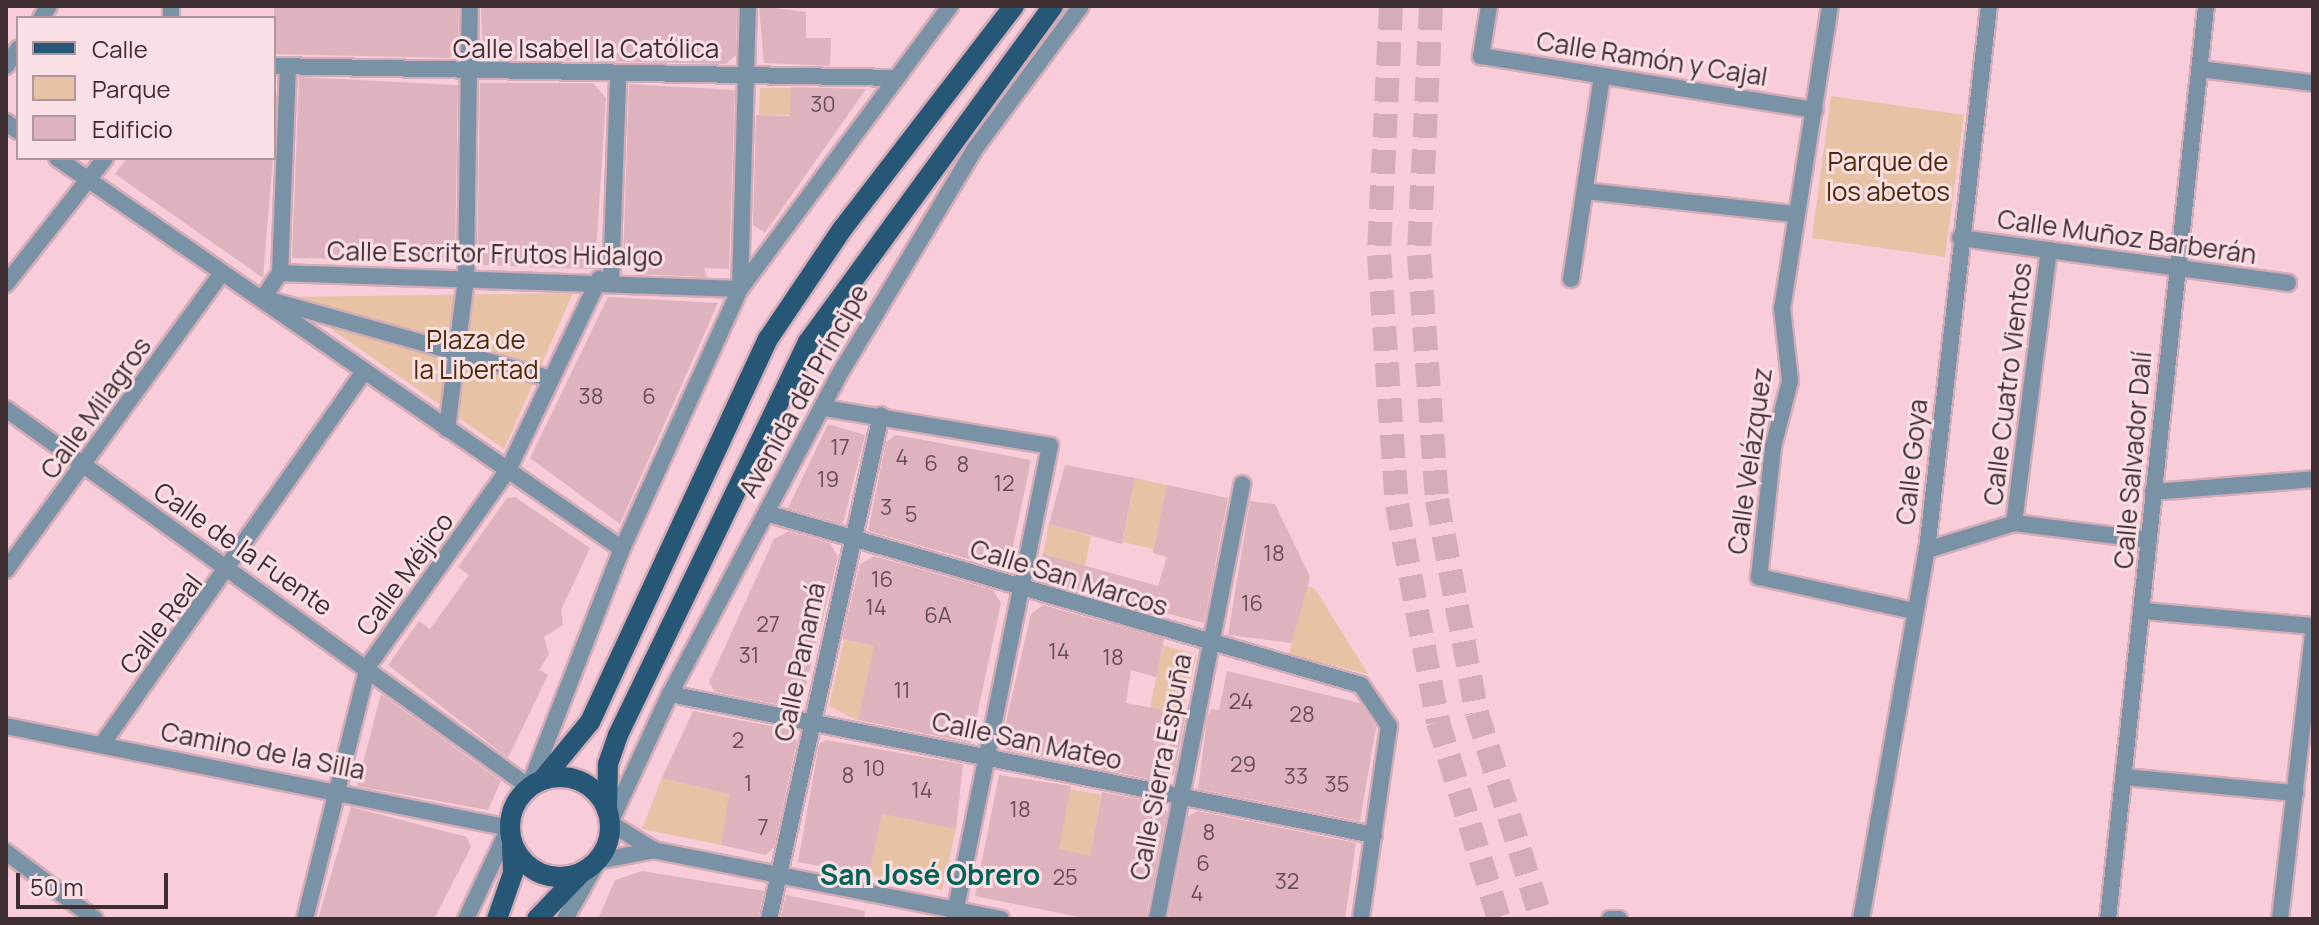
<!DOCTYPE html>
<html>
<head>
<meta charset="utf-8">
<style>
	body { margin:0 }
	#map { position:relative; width:2319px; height:925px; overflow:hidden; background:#f8ccd8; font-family:Manrope,sans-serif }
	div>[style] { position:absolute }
	.green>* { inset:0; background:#e7c2a4 }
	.building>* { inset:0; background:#deb3be }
	.motorway-tunnel>* { height:24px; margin-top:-12px; transform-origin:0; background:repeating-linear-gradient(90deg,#d3acb7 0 24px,transparent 0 36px) }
	.roads { filter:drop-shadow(2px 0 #d3acb7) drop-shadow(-2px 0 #d3acb7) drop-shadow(0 2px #d3acb7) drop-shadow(0 -2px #d3acb7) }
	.pedestrian>* { height:16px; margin:-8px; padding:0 8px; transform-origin:8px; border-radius:8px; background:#7a92a5 }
	.minor>* { height:16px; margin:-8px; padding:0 8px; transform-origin:8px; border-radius:8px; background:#7a92a5 }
	.primary>* { height:20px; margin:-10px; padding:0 10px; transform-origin:10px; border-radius:10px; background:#265777 }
	.primary>.ring { margin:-10px; padding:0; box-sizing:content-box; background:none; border:20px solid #265777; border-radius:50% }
	span { translate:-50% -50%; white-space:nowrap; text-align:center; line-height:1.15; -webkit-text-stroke:6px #fadfe5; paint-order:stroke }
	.number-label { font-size:22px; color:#664e54 }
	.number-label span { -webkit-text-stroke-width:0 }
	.street-label { font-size:26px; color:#3e2d31 }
	.park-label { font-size:26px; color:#4d2a05 }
	.neighbourhood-label { font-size:28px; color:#016256; font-weight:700 }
	.frame { position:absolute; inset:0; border:8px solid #3e2d31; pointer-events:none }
	.legend { position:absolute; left:16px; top:16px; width:260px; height:144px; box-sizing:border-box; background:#fadfe5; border:2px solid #af989d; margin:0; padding:10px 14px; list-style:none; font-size:24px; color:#3e2d31 }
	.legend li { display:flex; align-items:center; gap:16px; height:40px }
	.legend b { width:40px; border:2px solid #af989d }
	.scale { position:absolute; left:16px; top:873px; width:152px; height:36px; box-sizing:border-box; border:4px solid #3e2d31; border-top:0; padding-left:10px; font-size:24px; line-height:28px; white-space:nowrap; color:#3e2d31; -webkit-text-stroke:6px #fadfe5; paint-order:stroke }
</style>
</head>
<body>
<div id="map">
	<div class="green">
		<i style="clip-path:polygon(760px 88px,791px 88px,791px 113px,849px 114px,759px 115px)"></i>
		<i style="clip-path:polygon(1831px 96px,1964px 115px,1945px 257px,1812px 238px)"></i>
		<i style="clip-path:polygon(573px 293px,504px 449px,285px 297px)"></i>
		<i style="clip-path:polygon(1135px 478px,1167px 485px,1154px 549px,1123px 542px)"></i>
		<i style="clip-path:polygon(1049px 524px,1091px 536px,1085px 566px,1043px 554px)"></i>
		<i style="clip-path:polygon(1307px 586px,1315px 589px,1368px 674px,1289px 655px)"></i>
		<i style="clip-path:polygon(844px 640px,874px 646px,858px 721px,829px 706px)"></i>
		<i style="clip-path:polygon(1163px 645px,1197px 655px,1182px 713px,1150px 708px)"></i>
		<i style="clip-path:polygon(662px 778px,729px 794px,721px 845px,642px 829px)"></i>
		<i style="clip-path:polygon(1070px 789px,1101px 795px,1090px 856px,1058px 850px)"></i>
		<i style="clip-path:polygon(882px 814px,956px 829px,942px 890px,869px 875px)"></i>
	</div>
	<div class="building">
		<i style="clip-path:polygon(274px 6px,459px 6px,458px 49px,449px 58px,274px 54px)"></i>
		<i style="clip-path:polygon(481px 6px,737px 6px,736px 55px,726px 64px,483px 59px)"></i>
		<i style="clip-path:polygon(759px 6px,806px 12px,806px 38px,831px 38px,830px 66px,764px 63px)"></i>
		<i style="clip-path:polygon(299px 77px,458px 85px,455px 260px,292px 258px)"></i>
		<i style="clip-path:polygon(480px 83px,593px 83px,606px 98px,595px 269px,477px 265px)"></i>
		<i style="clip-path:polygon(629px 84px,735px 90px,729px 269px,704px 268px,707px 277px,636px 274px,623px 262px)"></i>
		<i style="clip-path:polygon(791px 87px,866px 89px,765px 233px,753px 225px,756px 115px,790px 116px)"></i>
		<i style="clip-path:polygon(127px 158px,273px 158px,263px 278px,115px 174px)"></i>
		<i style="clip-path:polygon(608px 297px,718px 303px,620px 524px,530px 458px)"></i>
		<i style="clip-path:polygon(828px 424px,865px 435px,843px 524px,788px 508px)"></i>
		<i style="clip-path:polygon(896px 435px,1031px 460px,1008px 570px,868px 531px,886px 442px)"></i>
		<i style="clip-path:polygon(1065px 465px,1135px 478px,1122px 544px,1049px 524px)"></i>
		<i style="clip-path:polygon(1167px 485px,1228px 498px,1204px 623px,1039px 580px,1043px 554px,1158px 586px,1167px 557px,1153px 553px)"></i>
		<i style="clip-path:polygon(515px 497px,590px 548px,561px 610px,563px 625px,544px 637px,549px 654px,539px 670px,548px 675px,508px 758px,388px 665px,419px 621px,430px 629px,469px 575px,458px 567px,507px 498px)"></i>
		<i style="clip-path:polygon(1250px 501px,1275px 504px,1310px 577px,1292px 643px,1228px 635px)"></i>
		<i style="clip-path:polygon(789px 531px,830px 543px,838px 557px,800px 709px,715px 692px,709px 682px,774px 539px)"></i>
		<i style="clip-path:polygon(874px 556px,993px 590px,1001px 603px,971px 743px,858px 720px,874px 646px,842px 639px,860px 564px)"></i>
		<i style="clip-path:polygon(1043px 605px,1164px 639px,1156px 677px,1131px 670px,1126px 703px,1186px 714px,1174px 774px,1164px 782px,1006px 750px,1001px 743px,1031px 614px)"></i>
		<i style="clip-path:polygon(1227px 671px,1360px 703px,1376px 727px,1360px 821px,1198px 789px,1207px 719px,1211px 709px,1219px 710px)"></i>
		<i style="clip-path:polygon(381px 694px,501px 781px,488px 810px,357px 786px)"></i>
		<i style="clip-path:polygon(693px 711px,792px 730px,797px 742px,774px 847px,766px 855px,721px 845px,729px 794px,662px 778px)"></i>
		<i style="clip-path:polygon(826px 740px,963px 764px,956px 829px,882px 814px,869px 875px,798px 862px,819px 744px)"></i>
		<i style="clip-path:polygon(999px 775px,1071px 786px,1059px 849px,1090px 856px,1102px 792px,1160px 803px,1167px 812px,1146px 919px,1089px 919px,975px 896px)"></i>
		<i style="clip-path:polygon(351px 807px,467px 837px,471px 847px,434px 919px,318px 919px)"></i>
		<i style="clip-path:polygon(1198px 811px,1356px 843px,1345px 919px,1168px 919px,1188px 816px)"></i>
		<i style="clip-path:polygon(642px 871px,764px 891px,758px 919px,598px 919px,615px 880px)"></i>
		<i style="clip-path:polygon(786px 895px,865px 911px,864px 919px,780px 919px)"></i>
	</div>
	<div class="motorway-tunnel">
		<i style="left:1391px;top:6px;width:249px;rotate:92.8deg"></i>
		<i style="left:1379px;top:255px;width:251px;rotate:85.9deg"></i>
		<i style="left:1397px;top:505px;width:221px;rotate:79.3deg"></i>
		<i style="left:1438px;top:722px;width:206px;rotate:72.8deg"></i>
		<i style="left:1431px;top:6px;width:249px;rotate:92.8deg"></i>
		<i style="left:1419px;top:255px;width:246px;rotate:85.8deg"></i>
		<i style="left:1437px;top:500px;width:217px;rotate:79.4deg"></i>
		<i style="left:1477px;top:713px;width:216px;rotate:72.7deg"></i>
	</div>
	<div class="roads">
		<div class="pedestrian">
			<i style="left:263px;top:298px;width:299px;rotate:15.7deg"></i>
			<i style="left:447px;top:429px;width:152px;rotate:-82.8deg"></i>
		</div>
		<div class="minor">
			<i style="left:171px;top:6px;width:12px;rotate:90deg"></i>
			<i style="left:1489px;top:6px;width:51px;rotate:99.1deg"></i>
			<i style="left:1481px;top:56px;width:338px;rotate:9.2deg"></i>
			<i style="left:1830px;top:6px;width:306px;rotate:99deg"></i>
			<i style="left:1782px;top:308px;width:73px;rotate:83.7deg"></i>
			<i style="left:1790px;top:381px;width:68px;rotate:104.4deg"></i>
			<i style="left:1773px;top:447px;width:131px;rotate:96.1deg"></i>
			<i style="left:1759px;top:577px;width:159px;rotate:12.4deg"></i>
			<i style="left:41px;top:18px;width:14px;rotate:-56deg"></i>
			<i style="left:6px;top:66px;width:21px;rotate:-55deg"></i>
			<i style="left:274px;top:66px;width:623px;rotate:1.1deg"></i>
			<i style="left:2200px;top:69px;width:114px;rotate:7.1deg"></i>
			<i style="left:6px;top:122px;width:15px;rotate:37deg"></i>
			<i style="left:57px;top:158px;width:687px;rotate:34.68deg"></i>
			<i style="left:1585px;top:191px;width:211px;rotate:6.3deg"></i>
			<i style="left:1960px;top:238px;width:331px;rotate:7.8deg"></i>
			<i style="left:280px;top:273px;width:206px;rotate:-87.8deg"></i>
			<i style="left:466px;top:278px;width:272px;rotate:-89.2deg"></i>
			<i style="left:1571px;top:279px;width:205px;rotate:-81.3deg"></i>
			<i style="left:611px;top:281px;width:204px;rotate:-88deg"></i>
			<i style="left:6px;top:284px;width:160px;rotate:-51.8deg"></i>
			<i style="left:263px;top:298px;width:30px;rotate:-56deg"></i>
			<i style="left:280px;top:273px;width:460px;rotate:2deg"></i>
			<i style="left:740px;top:289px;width:283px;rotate:-88.4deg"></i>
			<i style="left:824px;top:408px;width:229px;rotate:9.5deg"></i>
			<i style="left:1050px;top:446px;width:483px;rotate:101.5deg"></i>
			<i style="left:6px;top:409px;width:645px;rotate:35.86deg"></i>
			<i style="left:529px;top:787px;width:256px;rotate:-68.7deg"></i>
			<i style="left:622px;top:549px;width:286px;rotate:-65.6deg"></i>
			<i style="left:740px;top:289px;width:352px;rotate:-53.4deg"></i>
			<i style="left:2153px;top:492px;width:161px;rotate:-4.6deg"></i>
			<i style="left:766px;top:513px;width:619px;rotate:16.12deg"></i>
			<i style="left:1361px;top:685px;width:50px;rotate:55.7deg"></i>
			<i style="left:1389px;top:726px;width:195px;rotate:98.3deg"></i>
			<i style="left:2014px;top:523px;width:275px;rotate:-82.7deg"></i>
			<i style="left:1927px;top:550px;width:91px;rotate:-17.2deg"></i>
			<i style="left:2014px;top:523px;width:136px;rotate:7.2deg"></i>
			<i style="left:6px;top:570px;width:367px;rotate:-54deg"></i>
			<i style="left:2144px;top:611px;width:170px;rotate:5.1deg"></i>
			<i style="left:670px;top:694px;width:718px;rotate:11.33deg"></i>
			<i style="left:6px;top:726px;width:513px;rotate:11.46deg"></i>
			<i style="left:509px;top:828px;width:101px;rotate:115.3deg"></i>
			<i style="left:103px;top:743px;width:452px;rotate:-54.9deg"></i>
			<i style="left:2125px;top:777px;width:171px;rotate:5.4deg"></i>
			<i style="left:6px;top:852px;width:111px;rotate:37deg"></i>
			<i style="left:305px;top:919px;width:261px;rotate:-76deg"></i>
			<i style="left:368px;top:666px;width:241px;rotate:-54.5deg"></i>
			<i style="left:508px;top:470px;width:212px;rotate:-64.5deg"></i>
			<i style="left:565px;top:919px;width:67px;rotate:-60.4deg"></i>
			<i style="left:598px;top:861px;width:57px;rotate:-11.1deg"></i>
			<i style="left:769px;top:919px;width:516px;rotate:-77.47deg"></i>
			<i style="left:1001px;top:919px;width:354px;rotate:-168.8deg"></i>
			<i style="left:654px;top:850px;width:52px;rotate:-148.5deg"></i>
			<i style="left:610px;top:823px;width:142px;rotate:-65.1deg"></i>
			<i style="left:670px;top:694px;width:361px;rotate:-62.1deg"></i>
			<i style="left:839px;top:375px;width:262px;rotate:-59deg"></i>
			<i style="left:974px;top:150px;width:179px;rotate:-53.4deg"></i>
			<i style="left:1157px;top:919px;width:443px;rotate:-78.9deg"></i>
			<i style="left:1610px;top:919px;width:9px"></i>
			<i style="left:1861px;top:919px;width:375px;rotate:-79.9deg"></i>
			<i style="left:1927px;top:550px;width:548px;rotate:-83.5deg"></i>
			<i style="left:2108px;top:919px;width:918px;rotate:-83.87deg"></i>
			<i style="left:2280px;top:919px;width:287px;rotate:-83.4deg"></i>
		</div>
		<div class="primary">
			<i class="ring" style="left:510px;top:777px;width:80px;height:80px"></i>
			<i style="left:542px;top:780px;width:75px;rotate:-50.4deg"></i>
			<i style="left:590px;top:722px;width:422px;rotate:-65.1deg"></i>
			<i style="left:768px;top:339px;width:134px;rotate:-56deg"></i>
			<i style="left:843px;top:228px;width:280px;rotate:-52.4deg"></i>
			<i style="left:607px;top:810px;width:46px;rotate:-88.8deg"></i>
			<i style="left:608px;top:764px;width:31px;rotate:-71deg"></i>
			<i style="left:618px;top:735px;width:437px;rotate:-64.2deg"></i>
			<i style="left:808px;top:342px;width:416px;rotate:-53.9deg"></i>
			<i style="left:497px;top:919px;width:49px;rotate:-70.8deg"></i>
			<i style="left:513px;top:873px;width:27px;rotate:-92deg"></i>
			<i style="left:537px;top:919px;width:64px;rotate:-46.3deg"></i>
		</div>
	</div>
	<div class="number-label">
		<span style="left:823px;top:105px">30</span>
		<span style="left:591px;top:397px">38</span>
		<span style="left:649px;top:397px">6</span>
		<span style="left:840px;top:448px">17</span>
		<span style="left:902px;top:458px">4</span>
		<span style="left:931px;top:464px">6</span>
		<span style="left:963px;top:465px">8</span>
		<span style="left:828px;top:480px">19</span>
		<span style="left:1004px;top:484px">12</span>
		<span style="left:886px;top:508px">3</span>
		<span style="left:911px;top:515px">5</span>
		<span style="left:1274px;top:554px">18</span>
		<span style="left:882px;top:580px">16</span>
		<span style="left:1252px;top:604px">16</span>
		<span style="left:876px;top:608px">14</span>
		<span style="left:938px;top:616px">6A</span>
		<span style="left:768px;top:625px">27</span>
		<span style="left:1059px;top:652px">14</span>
		<span style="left:749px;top:656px">31</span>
		<span style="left:1113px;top:658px">18</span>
		<span style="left:902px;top:691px">11</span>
		<span style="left:1241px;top:702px">24</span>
		<span style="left:1302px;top:715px">28</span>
		<span style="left:738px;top:741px">2</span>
		<span style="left:1243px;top:765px">29</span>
		<span style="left:874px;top:769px">10</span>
		<span style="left:848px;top:776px">8</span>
		<span style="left:1296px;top:777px">33</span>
		<span style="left:748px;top:784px">1</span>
		<span style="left:1337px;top:785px">35</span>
		<span style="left:922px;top:791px">14</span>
		<span style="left:1020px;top:810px">18</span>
		<span style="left:763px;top:828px">7</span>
		<span style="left:1209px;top:833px">8</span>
		<span style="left:1203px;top:864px">6</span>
		<span style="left:1065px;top:878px">25</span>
		<span style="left:1287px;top:882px">32</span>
		<span style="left:1197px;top:894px">4</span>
	</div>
	<div class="street-label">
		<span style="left:586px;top:49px">Calle Isabel la Católica</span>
		<span style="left:1652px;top:59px;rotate:9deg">Calle Ramón y Cajal</span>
		<span style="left:2127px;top:237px;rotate:8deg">Calle Muñoz Barberán</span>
		<span style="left:495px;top:254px;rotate:1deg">Calle Escritor Frutos Hidalgo</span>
		<span style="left:2008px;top:384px;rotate:-83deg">Calle Cuatro Vientos</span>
		<span style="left:804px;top:391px;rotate:-61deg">Avenida del Príncipe</span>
		<span style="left:96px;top:408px;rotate:-54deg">Calle Milagros</span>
		<span style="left:2133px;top:460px;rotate:-85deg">Calle Salvador Dalí</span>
		<span style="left:1750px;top:461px;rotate:-82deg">Calle Velázquez</span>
		<span style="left:1912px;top:462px;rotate:-84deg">Calle Goya</span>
		<span style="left:243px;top:549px;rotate:35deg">Calle de la Fuente</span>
		<span style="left:405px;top:574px;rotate:-54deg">Calle Méjico</span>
		<span style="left:1069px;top:578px;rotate:17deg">Calle San Marcos</span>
		<span style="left:161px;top:624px;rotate:-53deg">Calle Real</span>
		<span style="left:800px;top:662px;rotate:-78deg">Calle Panamá</span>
		<span style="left:1027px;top:741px;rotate:12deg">Calle San Mateo</span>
		<span style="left:263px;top:751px;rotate:11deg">Camino de la Silla</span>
		<span style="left:1161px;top:767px;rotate:-79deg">Calle Sierra Espuña</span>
	</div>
	<div class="park-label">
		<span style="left:1888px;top:177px">Parque de<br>los abetos</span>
		<span style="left:476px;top:355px">Plaza de<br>la Libertad</span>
	</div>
	<div class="neighbourhood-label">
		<span style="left:930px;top:874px">San José Obrero</span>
	</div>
	<div class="frame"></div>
	<ul class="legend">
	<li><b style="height:10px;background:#265777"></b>Calle</li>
	<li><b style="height:22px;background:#e7c2a4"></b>Parque</li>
	<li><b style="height:22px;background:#deb3be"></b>Edificio</li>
	</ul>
	<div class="scale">50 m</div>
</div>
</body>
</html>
